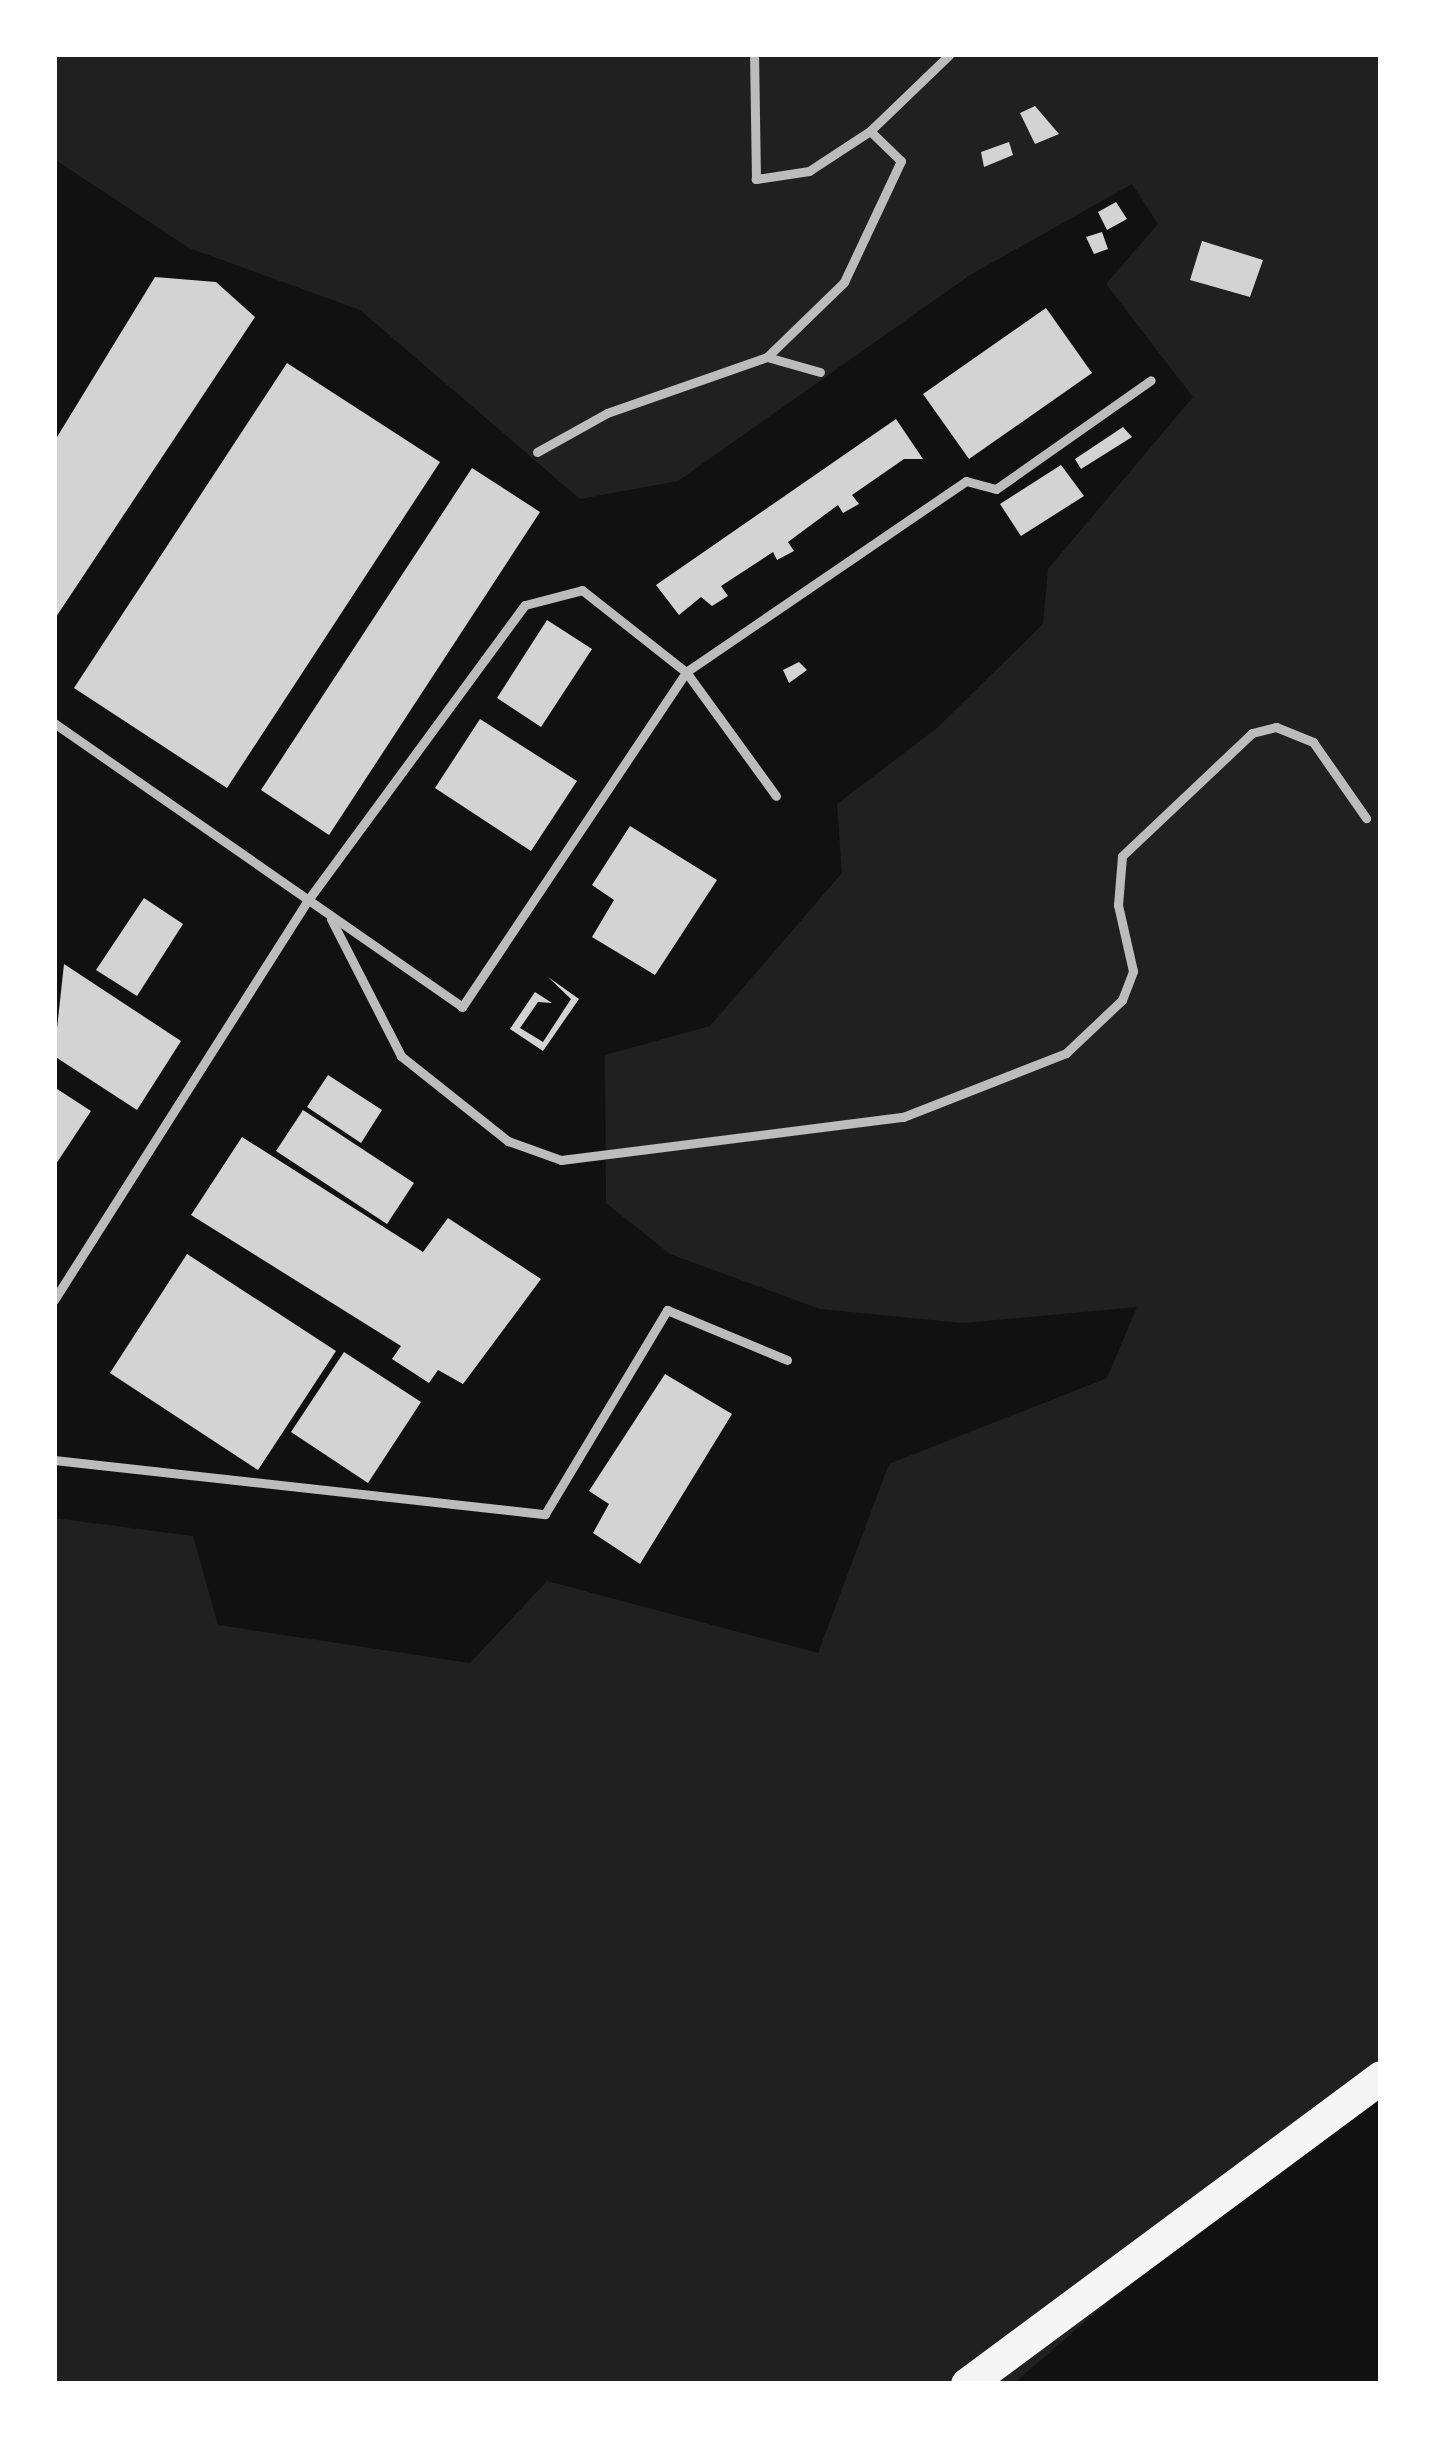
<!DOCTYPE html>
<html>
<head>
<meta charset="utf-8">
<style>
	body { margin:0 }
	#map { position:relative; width:1435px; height:2438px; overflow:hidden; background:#111; font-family:"Varela Round",sans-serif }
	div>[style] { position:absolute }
	.green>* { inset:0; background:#202020 }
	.building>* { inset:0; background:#d3d3d3 }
	.service>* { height:9px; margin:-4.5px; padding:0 4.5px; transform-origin:4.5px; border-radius:4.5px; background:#bcbcbc }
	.trunk>* { height:33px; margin:-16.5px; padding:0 16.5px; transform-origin:16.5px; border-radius:16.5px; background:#f5f5f5 }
	span { translate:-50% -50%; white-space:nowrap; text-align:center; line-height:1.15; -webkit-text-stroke:9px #fff; paint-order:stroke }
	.frame { position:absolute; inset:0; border:57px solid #fff; pointer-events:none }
</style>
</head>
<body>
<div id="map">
	<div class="green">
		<i style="clip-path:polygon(54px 54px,1381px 54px,1381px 2066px,1013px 2384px,54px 2384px,54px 1518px,193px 1536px,218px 1625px,470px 1663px,547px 1581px,818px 1653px,889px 1464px,1107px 1378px,1137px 1307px,963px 1323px,820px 1309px,670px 1254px,606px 1203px,605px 1055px,710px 1026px,842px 873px,837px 804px,937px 728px,1043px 624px,1048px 569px,1193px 397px,1106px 284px,1158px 224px,1132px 184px,970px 275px,678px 481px,580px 499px,360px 310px,189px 248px,54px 159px)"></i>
	</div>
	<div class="building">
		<i style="clip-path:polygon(1035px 106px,1059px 134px,1035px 144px,1020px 113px)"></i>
		<i style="clip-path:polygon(1009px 142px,1013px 155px,984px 167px,981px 152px)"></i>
		<i style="clip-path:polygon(1116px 202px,1127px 219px,1107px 230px,1098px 212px)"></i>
		<i style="clip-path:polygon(1102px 232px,1108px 249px,1094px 254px,1086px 237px)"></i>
		<i style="clip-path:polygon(1202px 241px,1263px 260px,1250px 297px,1190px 280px)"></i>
		<i style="clip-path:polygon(155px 277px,216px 282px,255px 317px,54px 620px,54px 442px)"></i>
		<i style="clip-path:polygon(1046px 308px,1092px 373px,969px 459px,923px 394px)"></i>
		<i style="clip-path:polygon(287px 363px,440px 462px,227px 788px,74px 688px)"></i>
		<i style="clip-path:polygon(896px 419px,923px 459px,904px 459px,852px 495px,859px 504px,843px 513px,838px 505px,788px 542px,794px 551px,777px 560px,773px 552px,721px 586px,728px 596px,712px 606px,701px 597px,679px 615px,656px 585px)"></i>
		<i style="clip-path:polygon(1123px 427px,1132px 437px,1081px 469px,1075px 459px)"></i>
		<i style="clip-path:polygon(1061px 465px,1084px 496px,1021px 536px,1000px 504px)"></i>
		<i style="clip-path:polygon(472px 468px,540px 512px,329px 835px,261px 790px)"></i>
		<i style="clip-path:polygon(547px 620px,592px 649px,541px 727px,497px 698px)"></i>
		<i style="clip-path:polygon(799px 662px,807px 670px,789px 683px,783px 670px)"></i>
		<i style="clip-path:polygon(480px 719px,577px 781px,531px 851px,435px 788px)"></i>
		<i style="clip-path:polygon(630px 826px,717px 880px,655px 975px,592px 937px,614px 900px,592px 885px)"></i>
		<i style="clip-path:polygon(144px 898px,183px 924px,137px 996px,96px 970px)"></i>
		<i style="clip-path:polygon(64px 964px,181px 1041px,137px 1110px,54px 1056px)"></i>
		<i style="clip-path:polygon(548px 977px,579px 999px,543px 1051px,510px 1029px,535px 992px,552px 1003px,538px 1002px,520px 1028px,543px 1042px,571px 999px)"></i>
		<i style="clip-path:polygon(328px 1075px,382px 1110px,361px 1143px,307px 1107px)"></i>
		<i style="clip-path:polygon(54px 1087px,91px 1111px,54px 1167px)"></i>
		<i style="clip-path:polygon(303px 1110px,414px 1183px,387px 1224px,276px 1151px)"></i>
		<i style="clip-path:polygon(242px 1137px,423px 1252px,448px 1218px,541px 1279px,463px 1384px,438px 1370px,429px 1383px,392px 1359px,401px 1346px,191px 1215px)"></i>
		<i style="clip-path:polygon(187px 1254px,336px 1351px,258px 1470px,110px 1373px)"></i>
		<i style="clip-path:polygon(344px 1352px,421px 1402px,368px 1483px,291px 1432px)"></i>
		<i style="clip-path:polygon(665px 1374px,732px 1414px,640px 1564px,593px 1533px,609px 1504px,589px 1491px)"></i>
	</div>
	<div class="service">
		<i style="left:870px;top:131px;width:110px;rotate:-43.9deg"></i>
		<i style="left:767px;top:357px;width:55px;rotate:15.8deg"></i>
		<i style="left:537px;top:452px;width:80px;rotate:-29.1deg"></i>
		<i style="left:607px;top:413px;width:170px;rotate:-19.3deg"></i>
		<i style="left:767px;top:357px;width:107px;rotate:-44.2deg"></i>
		<i style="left:844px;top:282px;width:134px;rotate:-64.8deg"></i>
		<i style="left:901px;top:161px;width:43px;rotate:-135.9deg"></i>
		<i style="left:870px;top:131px;width:73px;rotate:146.7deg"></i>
		<i style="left:809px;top:171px;width:54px;rotate:171.4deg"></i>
		<i style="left:756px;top:179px;width:125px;rotate:-90.9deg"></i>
		<i style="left:54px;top:723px;width:497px;rotate:34.8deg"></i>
		<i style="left:462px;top:1007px;width:403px;rotate:-56.2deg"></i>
		<i style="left:686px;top:672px;width:339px;rotate:-34.3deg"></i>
		<i style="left:966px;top:481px;width:31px;rotate:15deg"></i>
		<i style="left:996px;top:489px;width:189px;rotate:-35.1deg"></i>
		<i style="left:331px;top:919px;width:154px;rotate:62.9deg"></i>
		<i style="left:401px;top:1056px;width:137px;rotate:38.5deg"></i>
		<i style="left:508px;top:1141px;width:56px;rotate:19.7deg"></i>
		<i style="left:561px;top:1160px;width:345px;rotate:-7.2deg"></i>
		<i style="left:903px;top:1117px;width:175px;rotate:-21.4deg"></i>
		<i style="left:1066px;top:1053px;width:77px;rotate:-43.4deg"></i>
		<i style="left:1122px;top:1000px;width:31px;rotate:-69deg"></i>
		<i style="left:1133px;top:971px;width:68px;rotate:-102.8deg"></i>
		<i style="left:1118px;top:905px;width:49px;rotate:-85.3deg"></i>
		<i style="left:1122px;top:856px;width:179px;rotate:-43.4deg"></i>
		<i style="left:1252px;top:733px;width:25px;rotate:-14deg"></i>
		<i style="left:1276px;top:727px;width:40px;rotate:22deg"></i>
		<i style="left:1313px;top:742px;width:93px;rotate:55.1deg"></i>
		<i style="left:54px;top:1300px;width:474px;rotate:-57.6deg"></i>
		<i style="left:308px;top:900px;width:366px;rotate:-53.7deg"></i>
		<i style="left:525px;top:605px;width:59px;rotate:-14.7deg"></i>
		<i style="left:582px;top:590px;width:132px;rotate:38.3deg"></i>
		<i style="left:686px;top:672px;width:153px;rotate:54deg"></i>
		<i style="left:54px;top:1460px;width:494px;rotate:6.3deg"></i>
		<i style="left:545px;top:1514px;width:238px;rotate:-59.1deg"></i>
		<i style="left:667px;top:1310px;width:130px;rotate:22.6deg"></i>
	</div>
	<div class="trunk">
		<i style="left:967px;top:2384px;width:515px;rotate:-36.56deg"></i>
	</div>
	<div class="frame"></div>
</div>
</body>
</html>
